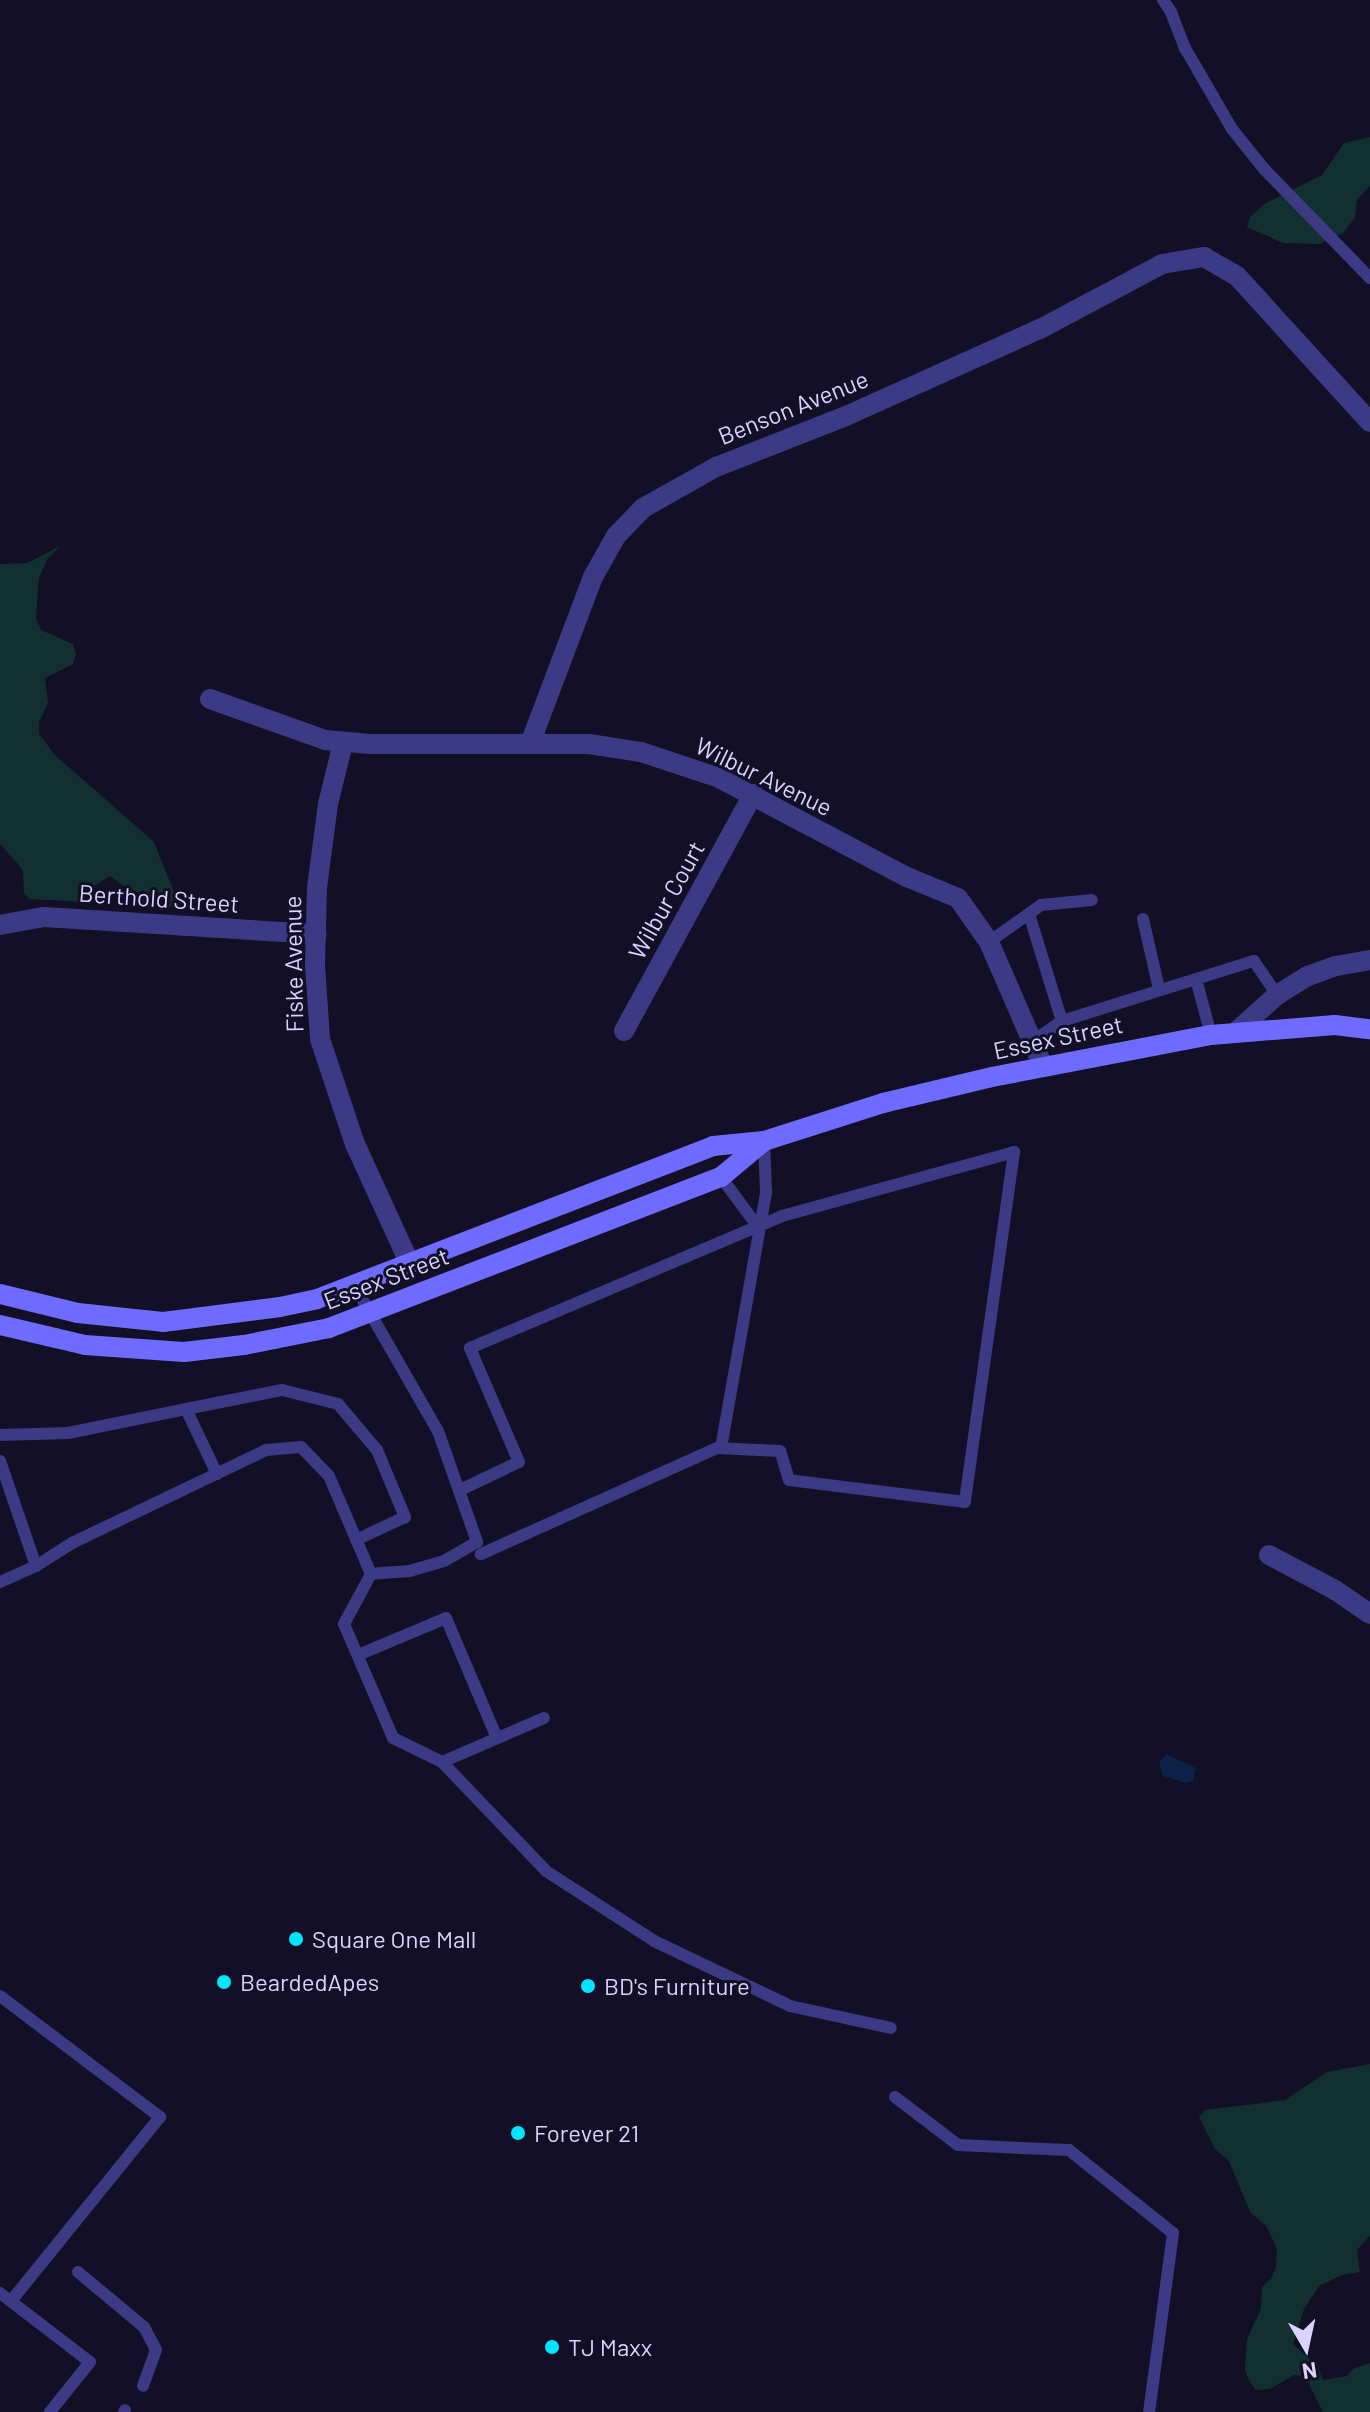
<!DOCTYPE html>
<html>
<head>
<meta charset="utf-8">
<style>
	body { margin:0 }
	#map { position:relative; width:1370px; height:2412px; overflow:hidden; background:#130f26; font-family:Barlow,sans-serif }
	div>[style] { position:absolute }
	.green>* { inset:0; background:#12302f }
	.water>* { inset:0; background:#0c2248 }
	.service>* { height:12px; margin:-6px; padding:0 6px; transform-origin:6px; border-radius:6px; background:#3d3a85 }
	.minor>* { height:20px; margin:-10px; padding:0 10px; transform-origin:10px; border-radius:10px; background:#3d3a85 }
	.secondary>* { height:20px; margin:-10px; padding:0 10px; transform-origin:10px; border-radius:10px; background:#6f6bff }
	.dots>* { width:22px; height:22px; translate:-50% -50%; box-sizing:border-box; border:4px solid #130f26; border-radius:50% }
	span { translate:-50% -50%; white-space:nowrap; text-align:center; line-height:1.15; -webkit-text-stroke:6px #130f26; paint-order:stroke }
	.street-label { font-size:24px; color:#d9d4ff }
	.poi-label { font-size:24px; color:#d9d4ff }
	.left { translate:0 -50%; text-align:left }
	.north { position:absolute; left:1266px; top:2308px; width:80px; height:80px; -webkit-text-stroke:6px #130f26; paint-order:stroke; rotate:171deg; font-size:22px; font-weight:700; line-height:32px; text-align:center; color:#d9d4ff }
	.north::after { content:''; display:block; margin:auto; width:28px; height:36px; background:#d9d4ff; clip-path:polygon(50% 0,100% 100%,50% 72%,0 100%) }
</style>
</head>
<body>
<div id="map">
	<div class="green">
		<i style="clip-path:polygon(1370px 137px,1370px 186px,1357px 200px,1355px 218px,1343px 233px,1319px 244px,1283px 243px,1247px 227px,1250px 217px,1266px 203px,1322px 175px,1344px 143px)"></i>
		<i style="clip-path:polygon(60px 546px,47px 560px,39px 578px,36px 618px,41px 630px,73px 644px,76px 654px,73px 664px,45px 678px,48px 703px,39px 722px,39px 734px,55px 755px,154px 842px,174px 892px,187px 907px,139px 906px,125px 887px,110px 876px,94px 886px,85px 902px,29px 899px,24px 893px,23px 870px,0 844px,0 564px,27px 563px)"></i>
		<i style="clip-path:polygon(1370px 2064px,1370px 2236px,1357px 2250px,1360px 2272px,1342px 2275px,1319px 2286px,1304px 2309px,1293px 2344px,1318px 2367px,1323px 2380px,1347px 2376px,1353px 2369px,1370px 2363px,1370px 2412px,1323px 2412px,1305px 2376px,1294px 2375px,1270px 2389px,1256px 2390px,1249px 2381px,1245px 2370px,1247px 2339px,1261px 2309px,1262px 2287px,1271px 2279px,1276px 2267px,1277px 2249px,1267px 2227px,1250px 2212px,1229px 2161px,1215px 2149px,1199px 2117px,1205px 2110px,1285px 2100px,1327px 2072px)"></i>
	</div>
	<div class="water">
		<i style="clip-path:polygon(1166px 1754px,1196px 1768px,1193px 1781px,1186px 1783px,1163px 1776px,1159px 1763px)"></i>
	</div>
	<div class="service">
		<i style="left:1163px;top:0;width:14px;rotate:56deg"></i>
		<i style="left:1171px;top:12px;width:39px;rotate:69deg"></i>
		<i style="left:1185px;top:48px;width:94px;rotate:59.9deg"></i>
		<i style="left:1232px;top:129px;width:51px;rotate:51.3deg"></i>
		<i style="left:1264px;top:169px;width:152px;rotate:45.8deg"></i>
		<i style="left:1029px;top:914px;width:112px;rotate:72.9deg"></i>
		<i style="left:1062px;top:1021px;width:37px;rotate:145deg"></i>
		<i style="left:1143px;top:919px;width:72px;rotate:77.1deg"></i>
		<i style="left:989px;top:942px;width:64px;rotate:-35.4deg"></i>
		<i style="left:1041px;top:905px;width:51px;rotate:-5.6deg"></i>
		<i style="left:1196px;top:979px;width:58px;rotate:75deg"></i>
		<i style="left:1062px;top:1021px;width:201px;rotate:-17.4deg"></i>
		<i style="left:1254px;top:961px;width:41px;rotate:55.9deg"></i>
		<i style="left:721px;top:1177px;width:62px;rotate:53.5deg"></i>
		<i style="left:354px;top:1285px;width:168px;rotate:60.1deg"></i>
		<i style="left:438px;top:1431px;width:118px;rotate:70.6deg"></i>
		<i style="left:477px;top:1542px;width:38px;rotate:150deg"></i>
		<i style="left:444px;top:1561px;width:35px;rotate:164deg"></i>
		<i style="left:410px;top:1571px;width:39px;rotate:176deg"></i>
		<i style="left:186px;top:1409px;width:98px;rotate:-11.2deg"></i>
		<i style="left:282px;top:1390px;width:58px;rotate:14deg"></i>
		<i style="left:338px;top:1404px;width:60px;rotate:49.7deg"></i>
		<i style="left:377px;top:1450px;width:73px;rotate:67.3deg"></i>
		<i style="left:405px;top:1517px;width:54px;rotate:154.9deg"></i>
		<i style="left:0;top:1435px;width:68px;rotate:-1.7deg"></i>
		<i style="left:68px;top:1433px;width:120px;rotate:-11.5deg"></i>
		<i style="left:186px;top:1409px;width:72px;rotate:64.5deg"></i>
		<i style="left:721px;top:1448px;width:260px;rotate:-80deg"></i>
		<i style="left:766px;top:1192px;width:51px;rotate:-92.2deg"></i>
		<i style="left:0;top:1461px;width:111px;rotate:71.1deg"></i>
		<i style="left:460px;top:1490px;width:65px;rotate:-25.4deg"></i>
		<i style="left:519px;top:1462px;width:124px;rotate:-113.3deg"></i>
		<i style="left:470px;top:1348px;width:339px;rotate:-22.9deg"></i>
		<i style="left:782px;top:1216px;width:241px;rotate:-15.4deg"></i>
		<i style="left:1014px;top:1152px;width:353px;rotate:98deg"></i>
		<i style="left:965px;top:1502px;width:177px;rotate:-172.9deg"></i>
		<i style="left:789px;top:1480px;width:30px;rotate:-107deg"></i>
		<i style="left:780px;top:1451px;width:63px;rotate:-177.3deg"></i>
		<i style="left:717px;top:1448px;width:259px;rotate:155.8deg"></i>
		<i style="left:371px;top:1574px;width:57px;rotate:118.4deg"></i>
		<i style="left:344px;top:1624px;width:124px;rotate:66.7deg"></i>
		<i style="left:393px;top:1738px;width:55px;rotate:26.1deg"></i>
		<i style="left:442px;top:1762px;width:151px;rotate:46.3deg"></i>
		<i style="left:546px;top:1871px;width:129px;rotate:32.9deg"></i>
		<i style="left:654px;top:1941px;width:151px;rotate:25.5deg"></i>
		<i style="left:790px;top:2006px;width:103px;rotate:12.3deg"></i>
		<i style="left:0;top:1582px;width:39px;rotate:-24deg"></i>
		<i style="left:36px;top:1566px;width:43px;rotate:-32.6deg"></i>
		<i style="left:72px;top:1543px;width:215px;rotate:-25.6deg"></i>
		<i style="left:266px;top:1450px;width:35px;rotate:-5deg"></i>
		<i style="left:301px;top:1447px;width:40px;rotate:46deg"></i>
		<i style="left:329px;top:1476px;width:107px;rotate:66.8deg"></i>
		<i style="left:358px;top:1655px;width:95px;rotate:-22.8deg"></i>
		<i style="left:446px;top:1618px;width:130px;rotate:67deg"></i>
		<i style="left:442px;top:1762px;width:111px;rotate:-23.3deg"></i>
		<i style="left:0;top:1996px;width:201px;rotate:37.1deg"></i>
		<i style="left:160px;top:2117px;width:237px;rotate:129deg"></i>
		<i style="left:895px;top:2097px;width:79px;rotate:37.3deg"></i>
		<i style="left:958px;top:2145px;width:111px;rotate:2.6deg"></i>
		<i style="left:1069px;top:2150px;width:133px;rotate:38.6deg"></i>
		<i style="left:1173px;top:2233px;width:181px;rotate:97.6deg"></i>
		<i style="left:78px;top:2272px;width:86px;rotate:39.8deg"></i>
		<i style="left:144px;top:2327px;width:26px;rotate:62deg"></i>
		<i style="left:156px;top:2350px;width:38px;rotate:110deg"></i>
		<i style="left:0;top:2293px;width:113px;rotate:37.5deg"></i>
		<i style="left:90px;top:2362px;width:64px;rotate:128.7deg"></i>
		<i style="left:124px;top:2412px;width:2px;rotate:-63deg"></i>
	</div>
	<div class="minor">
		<i style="left:210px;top:699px;width:122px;rotate:19.6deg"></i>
		<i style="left:325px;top:740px;width:46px;rotate:5deg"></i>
		<i style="left:371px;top:744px;width:218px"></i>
		<i style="left:589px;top:744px;width:53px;rotate:8.7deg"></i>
		<i style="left:641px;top:752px;width:82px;rotate:18.4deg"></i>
		<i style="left:719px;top:778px;width:212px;rotate:27.8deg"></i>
		<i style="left:907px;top:877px;width:55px;rotate:22.4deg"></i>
		<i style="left:958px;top:898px;width:54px;rotate:54.8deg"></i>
		<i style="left:989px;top:942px;width:135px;rotate:66.5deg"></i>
		<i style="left:531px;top:741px;width:175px;rotate:-69.3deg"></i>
		<i style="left:593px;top:577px;width:47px;rotate:-60.7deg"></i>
		<i style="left:616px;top:536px;width:39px;rotate:-46deg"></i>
		<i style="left:643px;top:508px;width:84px;rotate:-29.3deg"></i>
		<i style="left:716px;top:467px;width:140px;rotate:-21.4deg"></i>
		<i style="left:846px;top:416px;width:213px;rotate:-24.2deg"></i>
		<i style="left:1040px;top:329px;width:138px;rotate:-28deg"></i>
		<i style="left:1162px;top:264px;width:43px;rotate:-9.5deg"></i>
		<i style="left:1204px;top:257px;width:38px;rotate:30deg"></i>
		<i style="left:1237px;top:276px;width:197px;rotate:47.7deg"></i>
		<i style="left:343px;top:743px;width:63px;rotate:103.8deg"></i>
		<i style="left:328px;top:804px;width:85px;rotate:97.5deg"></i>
		<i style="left:317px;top:888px;width:77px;rotate:91.5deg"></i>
		<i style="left:315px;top:965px;width:74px;rotate:86.1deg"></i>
		<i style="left:320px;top:1039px;width:111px;rotate:71.6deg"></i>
		<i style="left:355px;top:1144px;width:132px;rotate:65.4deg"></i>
		<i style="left:0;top:925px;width:45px;rotate:-10.3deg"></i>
		<i style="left:44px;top:917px;width:273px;rotate:3.6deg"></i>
		<i style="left:624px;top:1031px;width:270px;rotate:-61.4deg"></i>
		<i style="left:1237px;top:1031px;width:54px;rotate:-42deg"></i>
		<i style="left:1277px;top:995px;width:36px;rotate:-32deg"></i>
		<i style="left:1308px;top:976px;width:30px;rotate:-20deg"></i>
		<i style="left:1336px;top:966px;width:35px;rotate:-10deg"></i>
		<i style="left:1269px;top:1555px;width:75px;rotate:27.9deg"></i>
		<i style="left:1335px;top:1590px;width:42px;rotate:34.4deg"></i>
	</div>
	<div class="secondary">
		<i style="left:0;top:1294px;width:80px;rotate:13.7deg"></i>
		<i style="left:78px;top:1313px;width:85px;rotate:6deg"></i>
		<i style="left:163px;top:1322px;width:118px;rotate:-7.3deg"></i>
		<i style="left:280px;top:1307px;width:38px;rotate:-12deg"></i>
		<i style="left:317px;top:1299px;width:425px;rotate:-21.1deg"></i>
		<i style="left:713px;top:1146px;width:51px;rotate:-5.6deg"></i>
		<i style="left:764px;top:1141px;width:125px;rotate:-17.7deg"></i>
		<i style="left:883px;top:1103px;width:112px;rotate:-13.4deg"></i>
		<i style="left:992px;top:1077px;width:223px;rotate:-10.9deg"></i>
		<i style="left:1211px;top:1035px;width:124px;rotate:-4.6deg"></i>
		<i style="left:1335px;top:1025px;width:35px;rotate:7deg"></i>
		<i style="left:0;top:1325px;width:87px;rotate:13.2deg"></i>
		<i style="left:85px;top:1345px;width:99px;rotate:4deg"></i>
		<i style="left:184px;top:1352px;width:60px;rotate:-6.7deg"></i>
		<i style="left:244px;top:1345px;width:87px;rotate:-11.3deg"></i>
		<i style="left:329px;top:1328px;width:420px;rotate:-21.1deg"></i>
		<i style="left:721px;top:1177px;width:56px;rotate:-39.9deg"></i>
	</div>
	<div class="dots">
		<i style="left:296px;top:1939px;background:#00e5ff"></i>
		<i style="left:224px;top:1982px;background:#00e5ff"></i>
		<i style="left:588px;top:1986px;background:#00e5ff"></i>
		<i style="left:518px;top:2133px;background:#00e5ff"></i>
		<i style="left:552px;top:2347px;background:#00e5ff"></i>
	</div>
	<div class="street-label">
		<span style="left:793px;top:407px;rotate:-22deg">Benson Avenue</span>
		<span style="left:764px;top:776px;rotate:26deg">Wilbur Avenue</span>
		<span style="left:159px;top:898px;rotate:4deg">Berthold Street</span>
		<span style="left:666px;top:900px;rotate:-61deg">Wilbur Court</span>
		<span style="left:293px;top:964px;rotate:-91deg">Fiske Avenue</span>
		<span style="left:1058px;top:1037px;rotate:-12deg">Essex Street</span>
		<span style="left:386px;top:1278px;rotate:-21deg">Essex Street</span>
	</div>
	<div class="poi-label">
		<span class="left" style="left:312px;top:1939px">Square One Mall</span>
		<span class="left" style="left:240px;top:1982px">BeardedApes</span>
		<span class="left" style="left:604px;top:1986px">BD's Furniture</span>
		<span class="left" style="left:534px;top:2133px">Forever 21</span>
		<span class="left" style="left:568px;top:2347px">TJ Maxx</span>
	</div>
	<div class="north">N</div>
</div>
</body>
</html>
